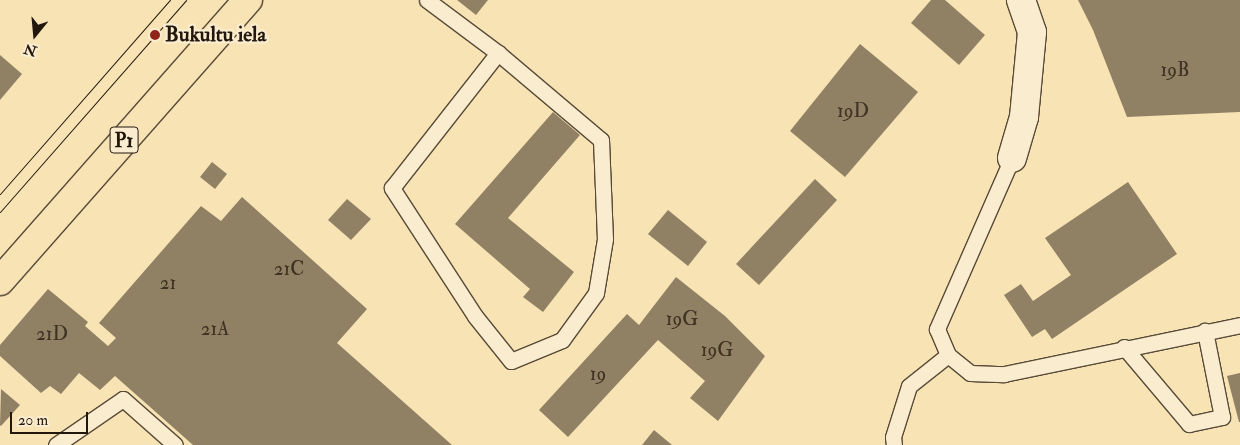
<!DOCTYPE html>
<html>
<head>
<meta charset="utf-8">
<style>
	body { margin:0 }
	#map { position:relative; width:1240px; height:445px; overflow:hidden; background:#f8e3b5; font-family:"IM FELL Double Pica",serif }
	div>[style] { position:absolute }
	.building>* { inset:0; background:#918164 }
	.roads { filter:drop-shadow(1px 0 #584a37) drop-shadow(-1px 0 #584a37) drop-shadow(0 1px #584a37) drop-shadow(0 -1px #584a37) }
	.service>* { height:15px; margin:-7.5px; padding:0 7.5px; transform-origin:7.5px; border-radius:7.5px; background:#faedcf }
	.minor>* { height:28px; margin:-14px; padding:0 14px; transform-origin:14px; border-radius:14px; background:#faedcf }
	.primary>* { height:28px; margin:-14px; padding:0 14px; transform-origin:14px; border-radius:14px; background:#f8e3b5 }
	.tram>* { height:1px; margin:-0.5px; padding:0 0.5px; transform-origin:0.5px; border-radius:0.5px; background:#22170d }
	.dots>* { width:14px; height:14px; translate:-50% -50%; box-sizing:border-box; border:2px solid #faedcf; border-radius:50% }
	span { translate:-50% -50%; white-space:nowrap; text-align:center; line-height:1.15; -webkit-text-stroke:4.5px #faedcf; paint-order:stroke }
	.number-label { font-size:19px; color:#3e3223 }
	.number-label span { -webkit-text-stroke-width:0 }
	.shield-label span { padding:1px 4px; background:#faedcf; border:1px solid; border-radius:4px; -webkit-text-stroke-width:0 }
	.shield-label { font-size:20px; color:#22170d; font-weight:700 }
	.poi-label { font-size:21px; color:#22170d; font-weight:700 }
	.left { translate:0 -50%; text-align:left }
	.north { position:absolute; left:10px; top:10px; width:50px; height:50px; -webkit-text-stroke:4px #faedcf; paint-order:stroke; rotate:197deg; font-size:14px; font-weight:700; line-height:20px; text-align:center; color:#22170d }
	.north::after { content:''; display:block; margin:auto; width:18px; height:22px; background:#22170d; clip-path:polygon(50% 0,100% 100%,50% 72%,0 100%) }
	.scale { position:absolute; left:10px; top:412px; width:78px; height:22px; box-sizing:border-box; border:2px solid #22170d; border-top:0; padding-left:6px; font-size:15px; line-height:18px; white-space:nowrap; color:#22170d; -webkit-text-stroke:4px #faedcf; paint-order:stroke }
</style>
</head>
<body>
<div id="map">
	<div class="building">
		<i style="clip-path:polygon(457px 0,488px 0,476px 15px)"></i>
		<i style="clip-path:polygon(931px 0,945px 0,985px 35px,959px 65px,911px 23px)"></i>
		<i style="clip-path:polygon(1078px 0,1240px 0,1240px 112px,1127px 117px,1093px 30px)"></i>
		<i style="clip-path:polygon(860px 44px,918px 92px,845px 177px,790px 131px)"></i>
		<i style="clip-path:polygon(0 55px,22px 74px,0 100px)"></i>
		<i style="clip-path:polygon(553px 112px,580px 135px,508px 218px,574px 272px,543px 312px,523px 297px,530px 289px,455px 224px)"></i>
		<i style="clip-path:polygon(212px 162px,227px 174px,215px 189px,200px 177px)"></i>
		<i style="clip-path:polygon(815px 179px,837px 200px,759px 285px,736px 264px)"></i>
		<i style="clip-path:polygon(1128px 182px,1177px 254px,1052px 339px,1045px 329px,1032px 337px,1004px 295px,1021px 284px,1033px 301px,1071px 275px,1045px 238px)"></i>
		<i style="clip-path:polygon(242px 197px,367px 309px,337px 343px,452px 445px,193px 445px,115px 376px,100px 390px,79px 373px,61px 394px,50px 386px,41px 393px,0 356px,0 345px,48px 289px,88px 322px,85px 326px,108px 346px,116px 338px,99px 323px,201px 206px,221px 221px)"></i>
		<i style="clip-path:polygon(347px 199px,371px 219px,351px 240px,328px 220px)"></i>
		<i style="clip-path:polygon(668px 210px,707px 242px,688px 266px,648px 234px)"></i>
		<i style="clip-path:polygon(676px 277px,725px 316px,765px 356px,718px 421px,690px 398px,705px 381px,658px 340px,568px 437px,539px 410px,627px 314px,639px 325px)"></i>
		<i style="clip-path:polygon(1240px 373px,1240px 422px,1239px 422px,1227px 376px)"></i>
		<i style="clip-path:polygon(1px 389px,20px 405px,1px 426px,0 425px)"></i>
		<i style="clip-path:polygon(654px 430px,672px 445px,642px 445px)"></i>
	</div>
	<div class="roads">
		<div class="service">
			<i style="left:427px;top:0;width:89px;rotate:36.7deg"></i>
			<i style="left:498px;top:53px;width:135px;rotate:40.2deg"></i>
			<i style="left:601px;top:140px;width:99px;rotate:87.7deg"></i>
			<i style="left:605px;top:239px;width:55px;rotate:99.5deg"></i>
			<i style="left:596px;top:293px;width:58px;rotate:125.9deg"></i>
			<i style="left:562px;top:340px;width:55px;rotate:157.6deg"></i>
			<i style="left:511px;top:361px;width:58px;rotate:-128.7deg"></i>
			<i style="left:475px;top:316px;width:153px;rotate:-123deg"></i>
			<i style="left:392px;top:188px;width:172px;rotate:-51.9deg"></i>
			<i style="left:1012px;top:158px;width:187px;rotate:113.7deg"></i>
			<i style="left:937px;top:329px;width:28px;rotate:67deg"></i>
			<i style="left:948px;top:355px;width:28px;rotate:39deg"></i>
			<i style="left:970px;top:373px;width:34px;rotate:2deg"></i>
			<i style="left:1004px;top:374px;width:241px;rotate:-11.7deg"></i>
			<i style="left:1124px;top:347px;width:101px;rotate:49.8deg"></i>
			<i style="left:1189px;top:424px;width:34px;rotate:-12deg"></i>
			<i style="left:1222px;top:417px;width:88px;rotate:-101.2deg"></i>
			<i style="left:56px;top:445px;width:81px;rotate:-34.5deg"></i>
			<i style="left:123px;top:399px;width:69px;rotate:41.5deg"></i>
			<i style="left:894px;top:445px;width:8px;rotate:-97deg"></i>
			<i style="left:893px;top:437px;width:53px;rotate:-72.6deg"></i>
			<i style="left:909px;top:386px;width:50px;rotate:-38.5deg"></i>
		</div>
		<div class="minor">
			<i style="left:1012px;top:158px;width:43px;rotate:-73.7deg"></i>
			<i style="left:1024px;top:117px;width:85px;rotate:-84.6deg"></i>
			<i style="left:1032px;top:32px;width:34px;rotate:-109deg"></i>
		</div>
		<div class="primary">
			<i style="left:0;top:281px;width:375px;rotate:-48.6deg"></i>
		</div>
	</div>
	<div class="tram">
		<i style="left:0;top:194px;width:258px;rotate:-48.8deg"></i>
		<i style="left:0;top:212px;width:282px;rotate:-48.7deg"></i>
	</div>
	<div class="dots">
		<i style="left:155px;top:35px;background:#8f2418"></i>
	</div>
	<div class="number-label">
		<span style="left:1175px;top:71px">19B</span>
		<span style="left:853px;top:112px">19D</span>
		<span style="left:289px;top:270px">21C</span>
		<span style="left:168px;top:284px">21</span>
		<span style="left:682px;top:320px">19G</span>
		<span style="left:215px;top:330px">21A</span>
		<span style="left:52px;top:335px">21D</span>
		<span style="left:717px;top:351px">19G</span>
		<span style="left:598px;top:375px">19</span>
	</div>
	<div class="shield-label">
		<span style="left:124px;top:140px">P1</span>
	</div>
	<div class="poi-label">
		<span class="left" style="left:165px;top:35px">Bukultu iela</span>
	</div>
	<div class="north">N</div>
	<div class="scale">20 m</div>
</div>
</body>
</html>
